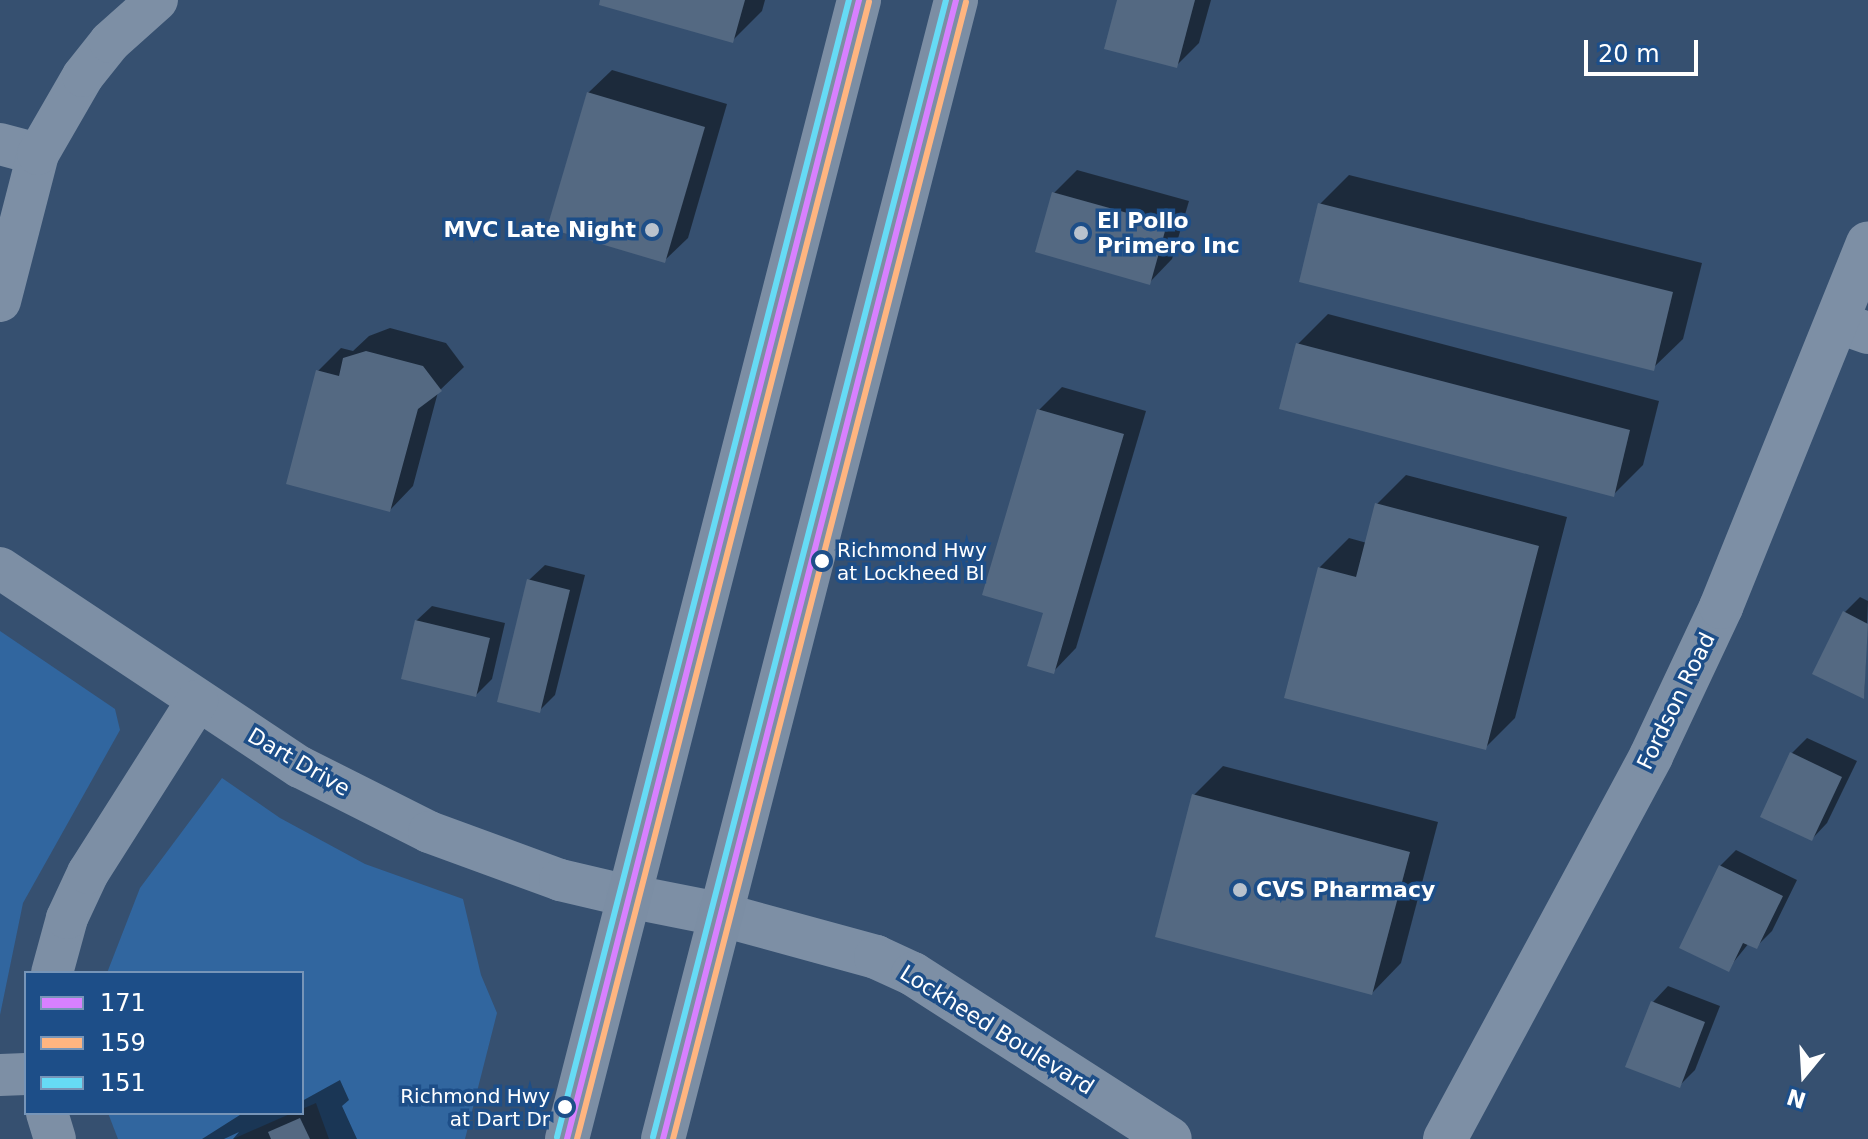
<!DOCTYPE html>
<html>
<head>
<meta charset="utf-8">
<style>
	body { margin:0 }
	#map { position:relative; width:1868px; height:1139px; overflow:hidden; background:#365070; font-family:"DejaVu Sans",sans-serif }
	div>[style] { position:absolute }
	.green>* { inset:0; background:#31669f }
	.shadow>* { inset:0; background:#0007 }
	.building>* { inset:0; background:#546982 }
	.minor>* { height:42px; margin:-21px; padding:0 21px; transform-origin:21px; border-radius:21px; background:#7d8fa5 }
	.tertiary>* { height:44px; margin:-22px; padding:0 22px; transform-origin:22px; border-radius:22px; background:#7d8fa5 }
	.trunk>* { height:44px; margin:-22px; padding:0 22px; transform-origin:22px; border-radius:22px; background:#7c8ea4 }
	.bus-1>* { height:6px; margin:-3px; padding:0 3px; transform-origin:3px; border-radius:3px; background:#d880ff }
	.bus-2>* { height:6px; margin:-3px; padding:0 3px; transform-origin:3px; border-radius:3px; background:#ffb580 }
	.bus-3>* { height:6px; margin:-3px; padding:0 3px; transform-origin:3px; border-radius:3px; background:#66dbf5 }
	.dots>* { width:22px; height:22px; translate:-50% -50%; box-sizing:border-box; border:4px solid #1d4e88; border-radius:50% }
	span { translate:-50% -50%; white-space:nowrap; text-align:center; line-height:1.15; -webkit-text-stroke:7px #1d4e88; paint-order:stroke }
	.bus-label { font-size:20px; color:#fff }
	.left { translate:0 -50%; text-align:left }
	.right { translate:-100% -50%; text-align:right }
	.poi-label { font-size:22px; color:#fff; font-weight:700 }
	.street-label { font-size:22px; color:#fff }
	.legend { position:absolute; left:24px; top:971px; width:280px; height:144px; box-sizing:border-box; background:#1d4e88; border:2px solid #7795b8; margin:0; padding:10px 14px; list-style:none; font-size:24px; color:#fff }
	.legend li { display:flex; align-items:center; gap:16px; height:40px }
	.legend b { width:40px; border:2px solid #7795b8 }
	.north { position:absolute; left:1764px; top:1035px; width:80px; height:80px; -webkit-text-stroke:6px #1d4e88; paint-order:stroke; rotate:198deg; font-size:22px; font-weight:700; line-height:32px; text-align:center; color:#fff }
	.north::after { content:''; display:block; margin:auto; width:28px; height:36px; background:#fff; clip-path:polygon(50% 0,100% 100%,50% 72%,0 100%) }
	.scale { position:absolute; left:1584px; top:40px; width:114px; height:36px; box-sizing:border-box; border:4px solid #fff; border-top:0; padding-left:10px; font-size:24px; line-height:28px; white-space:nowrap; color:#fff; -webkit-text-stroke:6px #1d4e88; paint-order:stroke }
</style>
</head>
<body>
<div id="map">
	<div class="green">
		<i style="clip-path:polygon(0 631px,115px 709px,120px 730px,23px 903px,0 1015px)"></i>
		<i style="clip-path:polygon(222px 778px,280px 818px,365px 864px,463px 899px,481px 975px,497px 1013px,465px 1139px,329px 1139px,316px 1103px,302px 1109px,302px 973px,107px 973px,140px 888px)"></i>
		<i style="clip-path:polygon(108px 1113px,292px 1113px,233px 1139px,118px 1139px)"></i>
	</div>
	<div class="shadow">
		<i style="clip-path:polygon(602px 0,765px 0,762px 11px,732px 41px)"></i>
		<i style="clip-path:polygon(1119px 0,1211px 0,1199px 43px,1176px 66px)"></i>
		<i style="clip-path:polygon(612px 70px,727px 104px,688px 238px,664px 261px,588px 93px)"></i>
		<i style="clip-path:polygon(1077px 170px,1189px 201px,1172px 259px,1149px 283px,1054px 193px)"></i>
		<i style="clip-path:polygon(1349px 175px,1702px 263px,1683px 339px,1653px 368px,1320px 204px)"></i>
		<i style="clip-path:polygon(1328px 314px,1659px 401px,1643px 465px,1613px 495px,1298px 344px)"></i>
		<i style="clip-path:polygon(390px 328px,446px 343px,464px 367px,438px 392px,413px 486px,390px 510px,318px 371px,341px 348px,353px 351px,369px 336px)"></i>
		<i style="clip-path:polygon(1062px 387px,1146px 411px,1076px 648px,1053px 672px,1045px 612px,1039px 410px)"></i>
		<i style="clip-path:polygon(1406px 475px,1567px 517px,1515px 718px,1485px 748px,1319px 568px,1349px 538px,1367px 543px,1377px 504px)"></i>
		<i style="clip-path:polygon(545px 565px,585px 575px,555px 695px,540px 710px,529px 580px)"></i>
		<i style="clip-path:polygon(1860px 597px,1868px 601px,1864px 697px,1845px 612px)"></i>
		<i style="clip-path:polygon(432px 606px,505px 623px,492px 679px,476px 695px,416px 621px)"></i>
		<i style="clip-path:polygon(1807px 738px,1857px 761px,1827px 823px,1812px 839px,1791px 754px)"></i>
		<i style="clip-path:polygon(1223px 766px,1438px 822px,1401px 963px,1372px 993px,1194px 795px)"></i>
		<i style="clip-path:polygon(1736px 850px,1797px 880px,1772px 931px,1756px 947px,1749px 943px,1728px 969px,1720px 866px)"></i>
		<i style="clip-path:polygon(1668px 986px,1720px 1006px,1695px 1070px,1679px 1086px,1653px 1002px)"></i>
		<i style="clip-path:polygon(340px 1080px,349px 1100px,342px 1106px,357px 1139px,233px 1139px,239px 1132px,224px 1139px,202px 1139px,243px 1113px,302px 1113px,302px 1101px)"></i>
	</div>
	<div class="building">
		<i style="clip-path:polygon(600px 0,745px 0,733px 43px,599px 5px)"></i>
		<i style="clip-path:polygon(1117px 0,1195px 0,1177px 68px,1104px 49px)"></i>
		<i style="clip-path:polygon(587px 92px,705px 127px,665px 263px,547px 228px)"></i>
		<i style="clip-path:polygon(1052px 192px,1167px 224px,1150px 285px,1035px 252px)"></i>
		<i style="clip-path:polygon(1318px 203px,1673px 292px,1654px 371px,1299px 282px)"></i>
		<i style="clip-path:polygon(1296px 343px,1630px 430px,1614px 497px,1279px 409px)"></i>
		<i style="clip-path:polygon(366px 351px,423px 366px,442px 391px,418px 409px,390px 512px,286px 484px,316px 370px,339px 376px,343px 358px)"></i>
		<i style="clip-path:polygon(1037px 409px,1124px 434px,1054px 674px,1027px 666px,1043px 613px,982px 595px)"></i>
		<i style="clip-path:polygon(1375px 503px,1539px 546px,1486px 750px,1284px 698px,1318px 567px,1356px 577px)"></i>
		<i style="clip-path:polygon(527px 579px,570px 590px,540px 713px,497px 702px)"></i>
		<i style="clip-path:polygon(1843px 611px,1868px 624px,1864px 699px,1812px 674px)"></i>
		<i style="clip-path:polygon(415px 620px,490px 638px,476px 697px,401px 679px)"></i>
		<i style="clip-path:polygon(1790px 752px,1842px 777px,1812px 841px,1760px 817px)"></i>
		<i style="clip-path:polygon(1192px 794px,1410px 852px,1372px 995px,1155px 937px)"></i>
		<i style="clip-path:polygon(1719px 865px,1783px 896px,1757px 949px,1743px 943px,1729px 972px,1679px 948px)"></i>
		<i style="clip-path:polygon(1651px 1001px,1705px 1022px,1680px 1088px,1625px 1067px)"></i>
		<i style="clip-path:polygon(300px 1118px,310px 1139px,271px 1139px,268px 1132px)"></i>
	</div>
	<div class="minor">
		<i style="left:0;top:144px;width:39px;rotate:15deg"></i>
		<i style="left:0;top:301px;width:152px;rotate:-75.5deg"></i>
		<i style="left:38px;top:154px;width:90px;rotate:-60deg"></i>
		<i style="left:83px;top:76px;width:43px;rotate:-51.5deg"></i>
		<i style="left:110px;top:42px;width:63px;rotate:-41.8deg"></i>
		<i style="left:1839px;top:323px;width:31px;rotate:19deg"></i>
		<i style="left:0;top:568px;width:360px;rotate:33.6deg"></i>
		<i style="left:300px;top:767px;width:144px;rotate:26.7deg"></i>
		<i style="left:429px;top:832px;width:140px;rotate:20.1deg"></i>
		<i style="left:560px;top:880px;width:70px;rotate:13.2deg"></i>
		<i style="left:52px;top:973px;width:57px;rotate:-74.7deg"></i>
		<i style="left:67px;top:918px;width:50px;rotate:-65deg"></i>
		<i style="left:88px;top:873px;width:204px;rotate:-57.6deg"></i>
		<i style="left:0;top:1075px;width:26px;rotate:-2deg"></i>
		<i style="left:47px;top:1113px;width:27px;rotate:73deg"></i>
	</div>
	<div class="tertiary">
		<i style="left:628px;top:896px;width:93px;rotate:11.2deg"></i>
		<i style="left:719px;top:914px;width:163px;rotate:15.3deg"></i>
		<i style="left:876px;top:957px;width:41px;rotate:24.7deg"></i>
		<i style="left:913px;top:974px;width:305px;rotate:32.7deg"></i>
		<i style="left:1445px;top:1139px;width:435px;rotate:-61.7deg"></i>
		<i style="left:1651px;top:756px;width:165px;rotate:-64.8deg"></i>
		<i style="left:1721px;top:607px;width:392px;rotate:-68deg"></i>
	</div>
	<div class="trunk">
		<i style="left:567px;top:1139px;width:1176px;rotate:-75.62deg"></i>
		<i style="left:663px;top:1139px;width:1176px;rotate:-75.57deg"></i>
	</div>
	<div class="bus-1">
		<i style="left:567px;top:1139px;width:1176px;rotate:-75.62deg"></i>
		<i style="left:663px;top:1139px;width:1176px;rotate:-75.57deg"></i>
	</div>
	<div class="bus-2">
		<i style="left:577px;top:1139px;width:1174px;rotate:-75.6deg"></i>
		<i style="left:673px;top:1139px;width:1174px;rotate:-75.55deg"></i>
	</div>
	<div class="bus-3">
		<i style="left:557px;top:1137px;width:1174px;rotate:-75.6deg"></i>
		<i style="left:653px;top:1137px;width:1174px;rotate:-75.55deg"></i>
	</div>
	<div class="dots">
		<i style="left:652px;top:230px;background:#b9c2cd"></i>
		<i style="left:1081px;top:233px;background:#b9c2cd"></i>
		<i style="left:822px;top:561px;background:#fff"></i>
		<i style="left:1240px;top:890px;background:#b9c2cd"></i>
		<i style="left:565px;top:1107px;background:#fff"></i>
	</div>
	<div class="bus-label">
		<span class="left" style="left:837px;top:562px">Richmond Hwy<br>at Lockheed Bl</span>
		<span class="right" style="left:550px;top:1108px">Richmond Hwy<br>at Dart Dr</span>
	</div>
	<div class="poi-label">
		<span class="left" style="left:1097px;top:233px">El Pollo<br>Primero Inc</span>
		<span class="right" style="left:636px;top:230px">MVC Late Night</span>
		<span class="left" style="left:1256px;top:890px">CVS Pharmacy</span>
	</div>
	<div class="street-label">
		<span style="left:1676px;top:701px;rotate:-64deg">Fordson Road</span>
		<span style="left:299px;top:762px;rotate:30deg">Dart Drive</span>
		<span style="left:997px;top:1030px;rotate:32deg">Lockheed Boulevard</span>
	</div>
	<ul class="legend">
	<li><b style="height:10px;background:#d880ff"></b>171</li>
	<li><b style="height:10px;background:#ffb580"></b>159</li>
	<li><b style="height:10px;background:#66dbf5"></b>151</li>
	</ul>
	<div class="north">N</div>
	<div class="scale">20 m</div>
</div>
</body>
</html>
